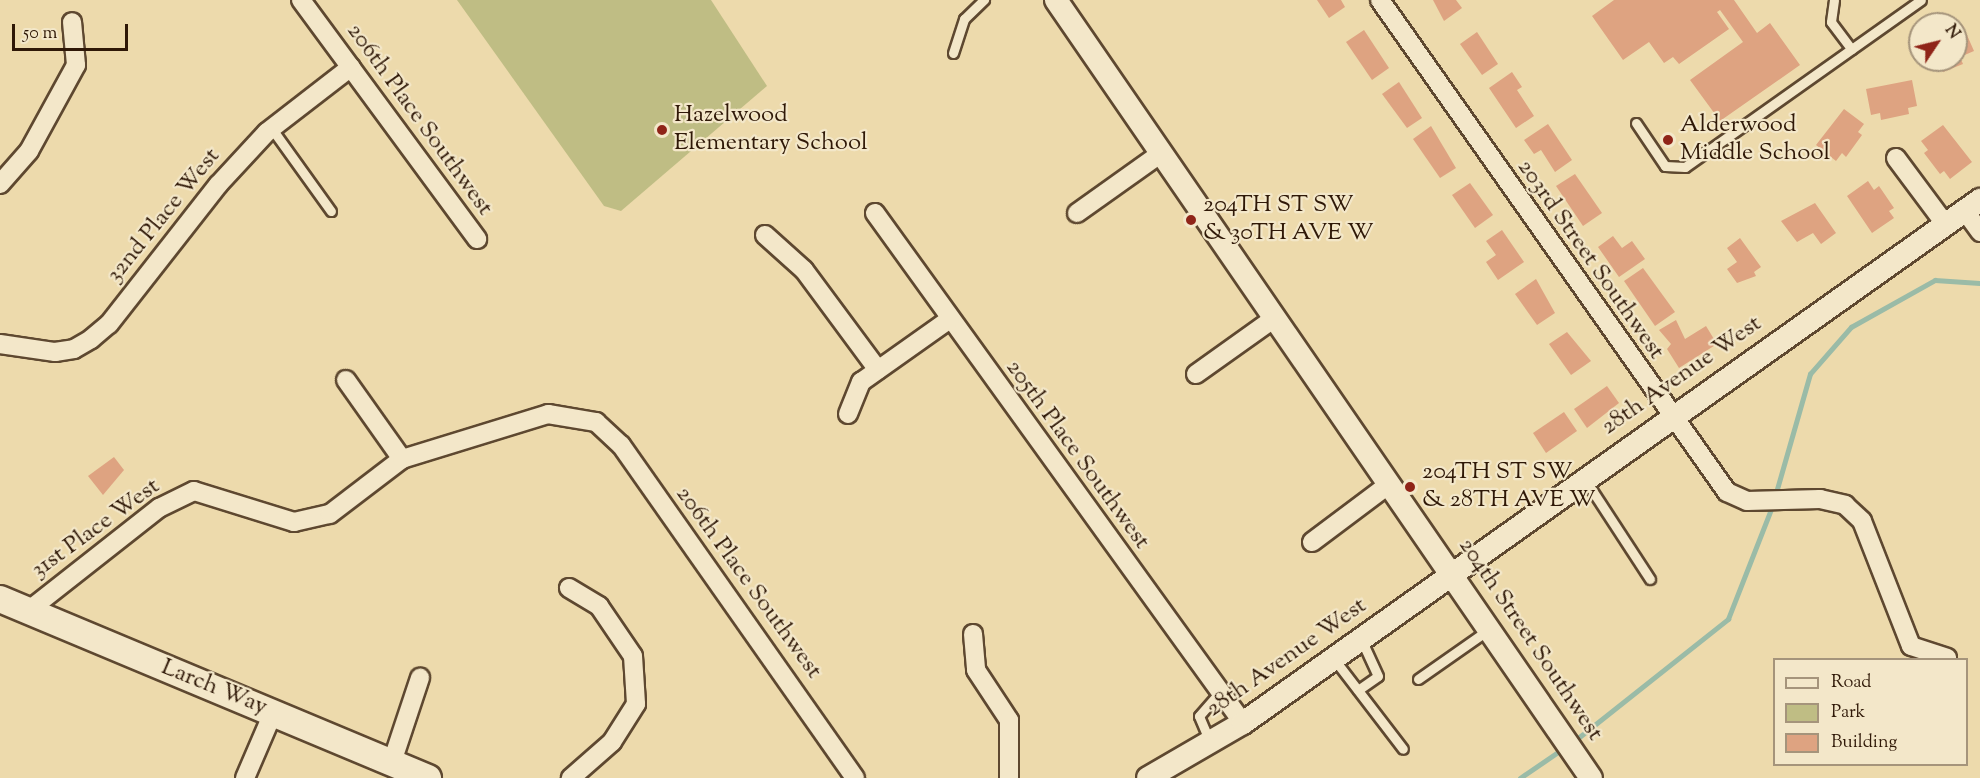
<!DOCTYPE html>
<html>
<head>
<meta charset="utf-8">
<style>
	body { margin:0 }
	#map { position:relative; width:1980px; height:778px; overflow:hidden; background:#eddaac; font-family:"Sorts Mill Goudy",serif }
	div>[style] { position:absolute }
	.green>* { inset:0; background:#bfbd84 }
	.stream>* { height:4.5px; margin:-2.25px; padding:0 2.25px; transform-origin:2.25px; border-radius:2.25px; background:#9abba7 }
	.building>* { inset:0; background:#dea381 }
	.roads { filter:drop-shadow(2px 0 #5e4830) drop-shadow(-2px 0 #5e4830) drop-shadow(0 2px #5e4830) drop-shadow(0 -2px #5e4830) }
	.service>* { height:9px; margin:-4.5px; padding:0 4.5px; transform-origin:4.5px; border-radius:4.5px; background:#f3e7c9 }
	.minor>* { height:18px; margin:-9px; padding:0 9px; transform-origin:9px; border-radius:9px; background:#f3e7c9 }
	.tertiary>* { height:22px; margin:-11px; padding:0 11px; transform-origin:11px; border-radius:11px; background:#f3e7c9 }
	.secondary>* { height:26px; margin:-13px; padding:0 13px; transform-origin:13px; border-radius:13px; background:#f3e7c9 }
	.dots>* { width:16px; height:16px; translate:-50% -50%; box-sizing:border-box; border:3px solid #f3e7c9; border-radius:50% }
	span { translate:-50% -50%; white-space:nowrap; text-align:center; line-height:1.15; -webkit-text-stroke:4.5px #f3e7c9; paint-order:stroke }
	.poi-label { font-size:24px; color:#2f1807 }
	.left { translate:0 -50%; text-align:left }
	.street-label { font-size:24px; color:#2f1807 }
	.legend { position:absolute; left:1773px; top:658px; width:195px; height:108px; box-sizing:border-box; background:#f3e7c9; border:2px solid #a5947b; margin:0; padding:8px 10px; list-style:none; font-size:18px; color:#2f1807 }
	.legend li { display:flex; align-items:center; gap:12px; height:30px }
	.legend b { width:30px; border:2px solid #a5947b }
	.north { position:absolute; left:1908px; top:12px; width:60px; height:60px; box-sizing:border-box; background:#f3e7c9; border:2px solid #a5947b; border-radius:50%; rotate:55deg; font-size:16px; font-weight:700; line-height:24px; text-align:center; color:#2f1807 }
	.north::after { content:''; display:block; margin:auto; width:21px; height:27px; background:#8f2418; clip-path:polygon(50% 0,100% 100%,50% 72%,0 100%) }
	.scale { position:absolute; left:12px; top:24px; width:116px; height:27px; box-sizing:border-box; border:3px solid #2f1807; border-top:0; padding-left:8px; font-size:18px; line-height:21px; white-space:nowrap; color:#2f1807; -webkit-text-stroke:4px #f3e7c9; paint-order:stroke }
</style>
</head>
<body>
<div id="map">
	<div class="green">
		<i style="clip-path:polygon(457px 0,711px 0,767px 86px,621px 211px,604px 206px)"></i>
	</div>
	<div class="stream">
		<i style="left:1775px;top:496px;width:127px;rotate:-74deg"></i>
		<i style="left:1810px;top:374px;width:62px;rotate:-48.9deg"></i>
		<i style="left:1851px;top:327px;width:96px;rotate:-29.2deg"></i>
		<i style="left:1935px;top:280px;width:45px;rotate:3.8deg"></i>
		<i style="left:1573px;top:742px;width:198px;rotate:-38.4deg"></i>
		<i style="left:1728px;top:619px;width:123px;rotate:-68.6deg"></i>
		<i style="left:1520px;top:778px;width:53px;rotate:-34.3deg"></i>
	</div>
	<div class="building">
		<i style="clip-path:polygon(1317px 0,1341px 0,1345px 7px,1329px 18px)"></i>
		<i style="clip-path:polygon(1433px 0,1456px 0,1462px 8px,1444px 21px)"></i>
		<i style="clip-path:polygon(1614px 0,1734px 0,1757px 33px,1770px 23px,1800px 65px,1720px 121px,1690px 80px,1743px 42px,1720px 10px,1717px 12px,1729px 29px,1679px 64px,1673px 57px,1664px 63px,1649px 42px,1623px 60px,1592px 16px)"></i>
		<i style="clip-path:polygon(1963px 26px,1974px 51px,1960px 57px,1963px 64px,1943px 72px,1938px 60px,1956px 60px,1956px 29px)"></i>
		<i style="clip-path:polygon(1364px 30px,1389px 68px,1372px 80px,1346px 42px)"></i>
		<i style="clip-path:polygon(1477px 32px,1498px 64px,1482px 75px,1460px 44px)"></i>
		<i style="clip-path:polygon(1512px 72px,1522px 87px,1517px 90px,1534px 116px,1516px 128px,1489px 88px)"></i>
		<i style="clip-path:polygon(1912px 80px,1917px 106px,1908px 108px,1909px 114px,1881px 120px,1880px 113px,1871px 115px,1866px 89px)"></i>
		<i style="clip-path:polygon(1399px 82px,1422px 118px,1407px 128px,1382px 94px)"></i>
		<i style="clip-path:polygon(1844px 109px,1864px 124px,1858px 132px,1862px 135px,1846px 157px,1842px 153px,1836px 161px,1816px 145px)"></i>
		<i style="clip-path:polygon(1548px 124px,1572px 160px,1555px 172px,1541px 150px,1534px 154px,1524px 140px)"></i>
		<i style="clip-path:polygon(1943px 125px,1972px 162px,1950px 179px,1944px 171px,1940px 174px,1924px 153px,1928px 150px,1921px 141px)"></i>
		<i style="clip-path:polygon(1431px 126px,1456px 168px,1440px 178px,1413px 139px)"></i>
		<i style="clip-path:polygon(1575px 174px,1602px 213px,1583px 226px,1556px 186px)"></i>
		<i style="clip-path:polygon(1868px 181px,1874px 190px,1879px 186px,1894px 208px,1889px 211px,1894px 218px,1872px 233px,1847px 196px)"></i>
		<i style="clip-path:polygon(1470px 183px,1493px 215px,1475px 228px,1452px 195px)"></i>
		<i style="clip-path:polygon(1815px 203px,1836px 233px,1821px 244px,1813px 233px,1797px 242px,1781px 221px)"></i>
		<i style="clip-path:polygon(1502px 230px,1524px 262px,1498px 280px,1486px 262px,1496px 255px,1486px 241px)"></i>
		<i style="clip-path:polygon(1613px 236px,1622px 248px,1632px 241px,1645px 259px,1619px 277px,1598px 247px)"></i>
		<i style="clip-path:polygon(1740px 238px,1761px 267px,1754px 272px,1756px 276px,1737px 283px,1727px 269px,1737px 262px,1727px 248px)"></i>
		<i style="clip-path:polygon(1643px 268px,1675px 312px,1655px 326px,1624px 281px)"></i>
		<i style="clip-path:polygon(1536px 279px,1555px 313px,1537px 325px,1515px 294px)"></i>
		<i style="clip-path:polygon(1676px 320px,1685px 339px,1706px 326px,1717px 344px,1679px 368px,1667px 349px,1671px 344px,1659px 330px)"></i>
		<i style="clip-path:polygon(1567px 332px,1591px 361px,1571px 375px,1549px 344px)"></i>
		<i style="clip-path:polygon(1607px 386px,1619px 403px,1587px 428px,1574px 409px)"></i>
		<i style="clip-path:polygon(1564px 412px,1577px 431px,1546px 453px,1533px 433px)"></i>
		<i style="clip-path:polygon(114px 457px,124px 470px,103px 495px,88px 476px)"></i>
	</div>
	<div class="roads">
		<div class="service">
			<i style="left:1834px;top:0;width:22px;rotate:98deg"></i>
			<i style="left:1831px;top:22px;width:34px;rotate:53deg"></i>
			<i style="left:953px;top:53px;width:36px;rotate:-72deg"></i>
			<i style="left:964px;top:19px;width:28px;rotate:-44deg"></i>
			<i style="left:1636px;top:123px;width:52px;rotate:56deg"></i>
			<i style="left:1665px;top:166px;width:20px;rotate:3deg"></i>
			<i style="left:1685px;top:167px;width:289px;rotate:-35.3deg"></i>
			<i style="left:272px;top:129px;width:101px;rotate:54.3deg"></i>
			<i style="left:1586px;top:481px;width:117px;rotate:56.9deg"></i>
			<i style="left:1334px;top:659px;width:113px;rotate:52.5deg"></i>
			<i style="left:1418px;top:679px;width:85px;rotate:-35deg"></i>
			<i style="left:1358px;top:690px;width:24px;rotate:-35deg"></i>
			<i style="left:1378px;top:676px;width:41px;rotate:-114.7deg"></i>
			<i style="left:1210px;top:742px;width:28px;rotate:-113deg"></i>
			<i style="left:1199px;top:716px;width:32px;rotate:-49deg"></i>
		</div>
		<div class="minor">
			<i style="left:301px;top:0;width:297px;rotate:53.6deg"></i>
			<i style="left:1380px;top:0;width:602px;rotate:54.81deg"></i>
			<i style="left:1727px;top:492px;width:22px;rotate:24deg"></i>
			<i style="left:1747px;top:501px;width:73px;rotate:-1.6deg"></i>
			<i style="left:1820px;top:499px;width:26px;rotate:13deg"></i>
			<i style="left:1845px;top:505px;width:23px;rotate:43deg"></i>
			<i style="left:1862px;top:521px;width:134px;rotate:68.6deg"></i>
			<i style="left:1911px;top:646px;width:38px;rotate:18deg"></i>
			<i style="left:1896px;top:158px;width:84px;rotate:53.3deg"></i>
			<i style="left:0;top:184px;width:44px;rotate:-48.7deg"></i>
			<i style="left:29px;top:151px;width:98px;rotate:-61.3deg"></i>
			<i style="left:76px;top:65px;width:43px;rotate:-95.3deg"></i>
			<i style="left:1965px;top:211px;width:26px;rotate:54deg"></i>
			<i style="left:875px;top:213px;width:629px;rotate:54.19deg"></i>
			<i style="left:1077px;top:213px;width:102px;rotate:-35.4deg"></i>
			<i style="left:765px;top:235px;width:52px;rotate:41.9deg"></i>
			<i style="left:804px;top:270px;width:124px;rotate:53.5deg"></i>
			<i style="left:0;top:344px;width:56px;rotate:8.3deg"></i>
			<i style="left:55px;top:352px;width:19px;rotate:-9deg"></i>
			<i style="left:74px;top:349px;width:20px;rotate:-30deg"></i>
			<i style="left:91px;top:339px;width:23px;rotate:-40deg"></i>
			<i style="left:109px;top:324px;width:177px;rotate:-51.9deg"></i>
			<i style="left:218px;top:185px;width:72px;rotate:-47.2deg"></i>
			<i style="left:267px;top:132px;width:106px;rotate:-37.7deg"></i>
			<i style="left:1196px;top:374px;width:95px;rotate:-35.5deg"></i>
			<i style="left:346px;top:380px;width:97px;rotate:54.7deg"></i>
			<i style="left:848px;top:414px;width:35px;rotate:-68deg"></i>
			<i style="left:861px;top:382px;width:109px;rotate:-35.3deg"></i>
			<i style="left:1312px;top:542px;width:95px;rotate:-36.9deg"></i>
			<i style="left:569px;top:588px;width:35px;rotate:31deg"></i>
			<i style="left:599px;top:606px;width:60px;rotate:55.8deg"></i>
			<i style="left:633px;top:656px;width:48px;rotate:86.4deg"></i>
			<i style="left:636px;top:704px;width:45px;rotate:122.3deg"></i>
			<i style="left:612px;top:742px;width:55px;rotate:138.7deg"></i>
			<i style="left:28px;top:611px;width:167px;rotate:-38.2deg"></i>
			<i style="left:159px;top:508px;width:39px;rotate:-26deg"></i>
			<i style="left:194px;top:491px;width:105px;rotate:17.2deg"></i>
			<i style="left:294px;top:522px;width:37px;rotate:-13deg"></i>
			<i style="left:330px;top:514px;width:91px;rotate:-37.4deg"></i>
			<i style="left:402px;top:459px;width:153px;rotate:-17.1deg"></i>
			<i style="left:548px;top:414px;width:49px;rotate:9.5deg"></i>
			<i style="left:596px;top:422px;width:34px;rotate:43deg"></i>
			<i style="left:621px;top:445px;width:407px;rotate:54.9deg"></i>
			<i style="left:973px;top:634px;width:36px;rotate:85deg"></i>
			<i style="left:976px;top:670px;width:60px;rotate:56.6deg"></i>
			<i style="left:1009px;top:720px;width:58px;rotate:90deg"></i>
			<i style="left:392px;top:762px;width:89px;rotate:-71.6deg"></i>
			<i style="left:245px;top:778px;width:71px;rotate:-66.7deg"></i>
		</div>
		<div class="tertiary">
			<i style="left:1056px;top:0;width:944px;rotate:55.49deg"></i>
			<i style="left:1148px;top:778px;width:110px;rotate:-30.1deg"></i>
			<i style="left:1243px;top:723px;width:904px;rotate:-35.36deg"></i>
		</div>
		<div class="secondary">
			<i style="left:0;top:599px;width:464px;rotate:22.7deg"></i>
		</div>
	</div>
	<div class="dots">
		<i style="left:662px;top:130px;background:#8f2418"></i>
		<i style="left:1668px;top:140px;background:#8f2418"></i>
		<i style="left:1191px;top:220px;background:#8f2418"></i>
		<i style="left:1410px;top:487px;background:#8f2418"></i>
	</div>
	<div class="poi-label">
		<span class="left" style="left:674px;top:130px">Hazelwood<br>Elementary School</span>
		<span class="left" style="left:1680px;top:140px">Alderwood<br>Middle School</span>
		<span class="left" style="left:1203px;top:220px">204TH ST SW<br>&amp; 30TH AVE W</span>
		<span class="left" style="left:1422px;top:487px">204TH ST SW<br>&amp; 28TH AVE W</span>
	</div>
	<div class="street-label">
		<span style="left:419px;top:120px;rotate:54deg">206th Place Southwest</span>
		<span style="left:164px;top:216px;rotate:-51deg">32nd Place West</span>
		<span style="left:1590px;top:260px;rotate:55deg">203rd Street Southwest</span>
		<span style="left:1682px;top:376px;rotate:-35deg">28th Avenue West</span>
		<span style="left:1077px;top:455px;rotate:54deg">205th Place Southwest</span>
		<span style="left:96px;top:529px;rotate:-36deg">31st Place West</span>
		<span style="left:748px;top:583px;rotate:54deg">206th Place Southwest</span>
		<span style="left:1530px;top:640px;rotate:56deg">204th Street Southwest</span>
		<span style="left:1287px;top:658px;rotate:-35deg">28th Avenue West</span>
		<span style="left:214px;top:688px;rotate:22deg">Larch Way</span>
	</div>
	<ul class="legend">
	<li><b style="height:8px;background:#f3e7c9"></b>Road</li>
	<li><b style="height:16px;background:#bfbd84"></b>Park</li>
	<li><b style="height:16px;background:#dea381"></b>Building</li>
	</ul>
	<div class="north">N</div>
	<div class="scale">50 m</div>
</div>
</body>
</html>
